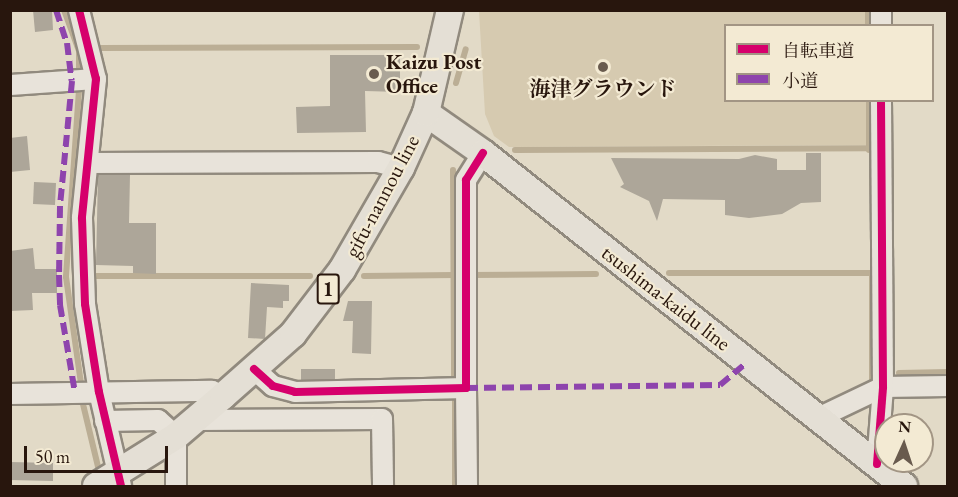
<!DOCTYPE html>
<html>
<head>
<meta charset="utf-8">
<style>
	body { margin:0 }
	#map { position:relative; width:958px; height:497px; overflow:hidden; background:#e2dac7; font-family:"EB Garamond","Noto Serif JP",serif }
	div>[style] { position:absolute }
	.green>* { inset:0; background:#d6cab0 }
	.stream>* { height:6px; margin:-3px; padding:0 3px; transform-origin:3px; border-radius:3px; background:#bbae95 }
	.building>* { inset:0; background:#ada699 }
	.roads { filter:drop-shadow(2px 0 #918a7e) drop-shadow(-2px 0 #918a7e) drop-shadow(0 2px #918a7e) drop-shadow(0 -2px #918a7e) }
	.minor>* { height:20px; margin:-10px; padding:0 10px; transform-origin:10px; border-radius:10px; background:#e8e3da }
	.major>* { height:26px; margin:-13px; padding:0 13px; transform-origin:13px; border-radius:13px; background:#e4dfd5 }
	.quiet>* { height:6px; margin-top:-3px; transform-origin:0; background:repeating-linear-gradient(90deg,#8e44ad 0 12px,transparent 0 18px) }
	.cycleway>* { height:8px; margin:-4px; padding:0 4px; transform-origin:4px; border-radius:4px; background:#d6006c }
	.dots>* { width:16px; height:16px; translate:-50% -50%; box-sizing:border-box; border:3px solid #f3ead3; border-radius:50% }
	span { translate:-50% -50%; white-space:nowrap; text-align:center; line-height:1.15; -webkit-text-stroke:4.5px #f3ead3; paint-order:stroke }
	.shield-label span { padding:2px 4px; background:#f3ead3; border:2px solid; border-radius:4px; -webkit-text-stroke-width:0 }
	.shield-label { font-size:20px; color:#28160d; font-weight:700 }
	.poi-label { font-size:21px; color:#28160d; font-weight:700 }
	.left { translate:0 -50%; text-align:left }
	.street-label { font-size:21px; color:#28160d }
	.frame { position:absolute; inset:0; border:12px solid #28160d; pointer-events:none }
	.legend { position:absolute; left:724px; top:24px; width:210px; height:78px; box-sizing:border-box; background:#f3ead3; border:2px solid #a29584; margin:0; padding:8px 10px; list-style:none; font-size:18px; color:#28160d }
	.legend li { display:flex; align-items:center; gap:12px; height:30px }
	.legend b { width:30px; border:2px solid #a29584 }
	.north { position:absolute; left:874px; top:413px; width:60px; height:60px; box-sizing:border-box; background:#f3ead3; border:2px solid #a29584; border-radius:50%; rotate:3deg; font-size:16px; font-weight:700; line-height:24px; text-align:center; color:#28160d }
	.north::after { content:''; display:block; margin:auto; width:21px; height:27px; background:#695b4e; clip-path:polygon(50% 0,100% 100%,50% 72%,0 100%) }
	.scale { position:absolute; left:24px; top:446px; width:144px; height:27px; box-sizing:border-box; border:3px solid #28160d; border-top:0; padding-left:8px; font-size:18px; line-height:21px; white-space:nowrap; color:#28160d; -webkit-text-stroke:4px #f3ead3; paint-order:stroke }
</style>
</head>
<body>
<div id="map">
	<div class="green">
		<i style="clip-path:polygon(479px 11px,865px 11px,865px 25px,726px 26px,726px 100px,866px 101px,867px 145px,509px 147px,494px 136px,485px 114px)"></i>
	</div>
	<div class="stream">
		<i style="left:64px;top:10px;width:44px;rotate:69.9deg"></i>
		<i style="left:79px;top:51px;width:23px;rotate:90deg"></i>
		<i style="left:868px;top:10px;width:16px;rotate:90deg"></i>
		<i style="left:100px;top:48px;width:317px;rotate:-0.2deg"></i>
		<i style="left:456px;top:83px;width:35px;rotate:-74deg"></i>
		<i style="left:79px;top:90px;width:187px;rotate:94deg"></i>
		<i style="left:66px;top:277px;width:108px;rotate:82deg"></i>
		<i style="left:869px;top:100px;width:50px;rotate:90deg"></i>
		<i style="left:515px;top:150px;width:354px;rotate:-0.3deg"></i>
		<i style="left:453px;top:170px;width:207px;rotate:89.7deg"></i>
		<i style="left:669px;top:273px;width:203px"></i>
		<i style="left:872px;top:273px;width:106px;rotate:90deg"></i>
		<i style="left:471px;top:275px;width:125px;rotate:-0.5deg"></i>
		<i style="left:88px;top:276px;width:222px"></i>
		<i style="left:364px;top:276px;width:90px;rotate:-0.6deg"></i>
		<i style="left:899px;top:373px;width:49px;rotate:-1.2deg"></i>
		<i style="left:455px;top:398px;width:88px;rotate:90deg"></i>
		<i style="left:82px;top:400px;width:73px;rotate:76.5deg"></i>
	</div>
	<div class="building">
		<i style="clip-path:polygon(33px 10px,52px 10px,53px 30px,35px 32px)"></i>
		<i style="clip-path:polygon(330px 55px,400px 55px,400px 92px,365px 91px,366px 132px,297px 133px,296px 107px,330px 106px)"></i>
		<i style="clip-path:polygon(27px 136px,30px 170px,10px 172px,10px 138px)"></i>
		<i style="clip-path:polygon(806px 153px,821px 153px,821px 202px,801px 203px,782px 214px,749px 218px,725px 215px,725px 200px,663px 199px,657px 221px,649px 201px,620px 187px,624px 184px,611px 158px,739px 159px,755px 155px,777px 159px,777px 170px,806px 170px)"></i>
		<i style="clip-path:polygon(98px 175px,130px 175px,129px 223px,156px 223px,156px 274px,133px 273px,133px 266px,96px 265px)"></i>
		<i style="clip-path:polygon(34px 182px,56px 183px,55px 205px,33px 204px)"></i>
		<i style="clip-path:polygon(33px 248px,35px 269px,57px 269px,57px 293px,32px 293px,33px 310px,10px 311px,10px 251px)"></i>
		<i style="clip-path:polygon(251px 283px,289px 285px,289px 301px,283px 301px,283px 308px,267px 307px,265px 339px,248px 338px)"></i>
		<i style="clip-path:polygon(348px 301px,372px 301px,371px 354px,352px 353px,353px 321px,343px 321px)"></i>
		<i style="clip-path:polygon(301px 369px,335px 369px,335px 379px,301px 380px)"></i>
		<i style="clip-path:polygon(10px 462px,53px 463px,53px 481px,10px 480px)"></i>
	</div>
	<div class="roads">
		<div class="minor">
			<i style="left:79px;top:10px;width:71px;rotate:76.2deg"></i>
			<i style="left:96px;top:79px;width:140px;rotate:95.8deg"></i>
			<i style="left:82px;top:218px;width:86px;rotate:88deg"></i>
			<i style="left:85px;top:304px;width:89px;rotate:81deg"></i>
			<i style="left:99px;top:392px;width:97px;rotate:76.8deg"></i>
			<i style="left:881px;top:10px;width:16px;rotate:90deg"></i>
			<i style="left:10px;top:85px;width:86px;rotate:-4deg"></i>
			<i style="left:88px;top:163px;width:290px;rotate:-0.2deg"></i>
			<i style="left:378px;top:162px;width:24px;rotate:15deg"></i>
			<i style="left:254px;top:369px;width:25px;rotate:42deg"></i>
			<i style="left:273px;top:386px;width:23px;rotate:15deg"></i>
			<i style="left:295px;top:392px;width:171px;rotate:-1.3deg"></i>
			<i style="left:466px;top:388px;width:208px;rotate:-90deg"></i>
			<i style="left:466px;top:180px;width:32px;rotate:-58deg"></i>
			<i style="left:466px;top:388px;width:98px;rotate:89.4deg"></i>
			<i style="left:10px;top:394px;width:202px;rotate:-0.9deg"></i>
			<i style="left:212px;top:391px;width:12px;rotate:24deg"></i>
			<i style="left:818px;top:418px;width:72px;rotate:-25.5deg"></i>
			<i style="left:883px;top:387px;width:65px;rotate:-0.9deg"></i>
			<i style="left:195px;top:420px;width:187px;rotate:-0.3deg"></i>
			<i style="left:382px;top:419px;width:67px;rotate:89.1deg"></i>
			<i style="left:105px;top:421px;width:53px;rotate:-1.1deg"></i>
			<i style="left:158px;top:420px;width:24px;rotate:42deg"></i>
			<i style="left:176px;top:436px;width:50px;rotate:90deg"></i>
			<i style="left:877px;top:464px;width:77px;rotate:-85.5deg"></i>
			<i style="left:883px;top:387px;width:287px;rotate:-90.4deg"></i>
		</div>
		<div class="major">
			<i style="left:426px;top:113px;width:70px;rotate:35.1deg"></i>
			<i style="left:483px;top:153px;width:537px;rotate:38.34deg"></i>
			<i style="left:96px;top:486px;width:94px;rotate:-32deg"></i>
			<i style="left:176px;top:436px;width:62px;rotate:-40.4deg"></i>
			<i style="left:223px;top:396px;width:94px;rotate:-41.5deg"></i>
			<i style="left:293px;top:334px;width:81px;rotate:-52.6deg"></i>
			<i style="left:342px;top:270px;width:118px;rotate:-60deg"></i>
			<i style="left:401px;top:168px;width:60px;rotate:-65.6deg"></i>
			<i style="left:426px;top:113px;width:106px;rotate:-76.9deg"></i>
		</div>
	</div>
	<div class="quiet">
		<i style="left:56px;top:10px;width:35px;rotate:72deg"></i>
		<i style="left:67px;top:43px;width:38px;rotate:83deg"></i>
		<i style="left:72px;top:81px;width:126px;rotate:95.5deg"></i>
		<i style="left:60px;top:206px;width:69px;rotate:90.8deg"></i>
		<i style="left:59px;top:275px;width:30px;rotate:88deg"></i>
		<i style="left:60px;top:305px;width:89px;rotate:80.3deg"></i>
		<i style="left:466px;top:388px;width:254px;rotate:-0.7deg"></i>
		<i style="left:720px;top:385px;width:35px;rotate:-40deg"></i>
	</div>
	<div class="cycleway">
		<i style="left:79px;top:10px;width:71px;rotate:76.2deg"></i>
		<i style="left:96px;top:79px;width:140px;rotate:95.8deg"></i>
		<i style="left:82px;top:218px;width:86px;rotate:88deg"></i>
		<i style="left:85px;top:304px;width:89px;rotate:81deg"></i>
		<i style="left:99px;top:392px;width:97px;rotate:76.8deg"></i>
		<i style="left:254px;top:369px;width:25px;rotate:42deg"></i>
		<i style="left:273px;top:386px;width:23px;rotate:15deg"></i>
		<i style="left:295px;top:392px;width:171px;rotate:-1.3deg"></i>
		<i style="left:466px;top:388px;width:208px;rotate:-90deg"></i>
		<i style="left:466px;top:180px;width:32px;rotate:-58deg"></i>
		<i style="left:877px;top:464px;width:77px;rotate:-85.5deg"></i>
		<i style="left:883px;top:387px;width:287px;rotate:-90.4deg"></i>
	</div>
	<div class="dots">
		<i style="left:603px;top:67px;background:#695b4e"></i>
		<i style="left:374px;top:74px;background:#695b4e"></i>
	</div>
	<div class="shield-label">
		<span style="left:328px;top:289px">1</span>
	</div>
	<div class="poi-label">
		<span class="left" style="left:386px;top:74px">Kaizu Post<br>Office</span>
		<span style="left:603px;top:89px">海津グラウンド</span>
	</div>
	<div class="street-label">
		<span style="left:382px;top:196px;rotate:-62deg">gifu-nannou line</span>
		<span style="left:666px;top:298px;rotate:38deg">tsushima-kaidu line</span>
	</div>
	<div class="frame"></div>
	<ul class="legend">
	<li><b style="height:8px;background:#d6006c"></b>自転車道</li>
	<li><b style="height:8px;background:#8e44ad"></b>小道</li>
	</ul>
	<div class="north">N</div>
	<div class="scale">50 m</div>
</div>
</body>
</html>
